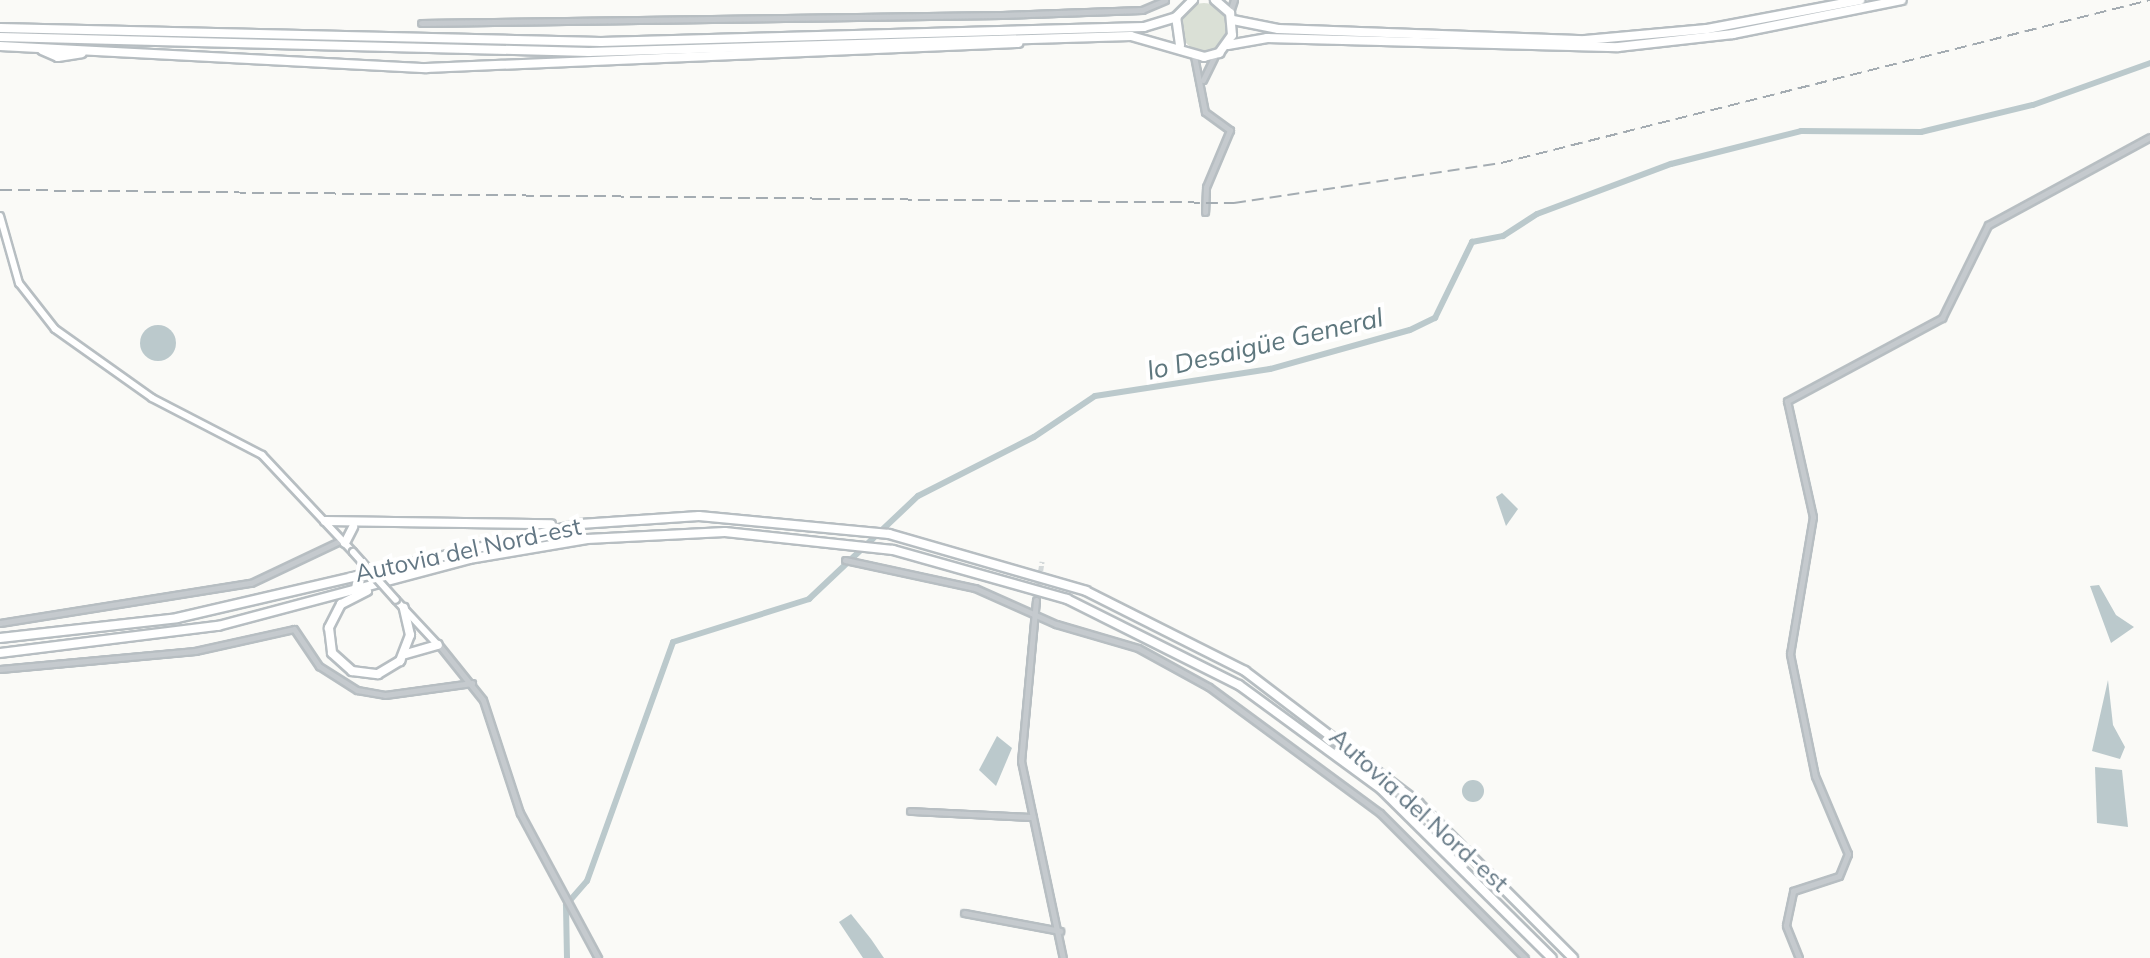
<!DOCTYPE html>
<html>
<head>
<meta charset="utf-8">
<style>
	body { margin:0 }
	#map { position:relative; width:2150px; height:958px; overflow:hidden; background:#fafaf7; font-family:Mulish,sans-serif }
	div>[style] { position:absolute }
	.green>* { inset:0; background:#dae0d6 }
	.round { border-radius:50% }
	.water>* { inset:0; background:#bbc9cc }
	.canal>* { height:6px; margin:-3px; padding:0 3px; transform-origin:3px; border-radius:3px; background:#bbc9cc }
	.street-tunnel>* { height:5px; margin-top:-2.5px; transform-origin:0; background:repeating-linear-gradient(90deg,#d4d9da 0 5px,transparent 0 7.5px) }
	.roads { filter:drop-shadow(2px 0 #b7bec2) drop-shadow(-2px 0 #b7bec2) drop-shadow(0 2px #b7bec2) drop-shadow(0 -2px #b7bec2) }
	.street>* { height:5px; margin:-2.5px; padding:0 2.5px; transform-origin:2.5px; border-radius:2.5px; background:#c5cace }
	.secondary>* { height:6px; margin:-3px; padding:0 3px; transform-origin:3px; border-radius:3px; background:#fff }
	.highway>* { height:8px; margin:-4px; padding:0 4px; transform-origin:4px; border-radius:4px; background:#fff }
	.rail>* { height:2px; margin-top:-1px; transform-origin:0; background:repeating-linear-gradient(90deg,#a4acb2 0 12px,transparent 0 18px) }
	.bridges { filter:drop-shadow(2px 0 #b7bec2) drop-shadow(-2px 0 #b7bec2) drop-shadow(0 2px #b7bec2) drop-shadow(0 -2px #b7bec2) }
	.secondary-bridge>* { height:6px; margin:-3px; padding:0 3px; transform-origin:3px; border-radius:3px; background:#fff }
	span { translate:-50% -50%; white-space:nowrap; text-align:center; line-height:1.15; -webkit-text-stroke:8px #fff; paint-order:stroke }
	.street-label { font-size:24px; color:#637784 }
	.water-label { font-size:26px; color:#5e777e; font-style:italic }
</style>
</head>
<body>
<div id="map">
	<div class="green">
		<i class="round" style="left:1180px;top:3px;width:48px;height:48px"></i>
	</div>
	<div class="water">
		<i class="round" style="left:140px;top:325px;width:36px;height:36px"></i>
		<i style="clip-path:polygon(1502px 493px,1518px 509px,1506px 526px,1496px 497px)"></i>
		<i style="clip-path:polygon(2099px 585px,2116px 615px,2134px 627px,2111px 643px,2090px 586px)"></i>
		<i style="clip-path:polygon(2108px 680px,2113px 725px,2125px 747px,2120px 759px,2092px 751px)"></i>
		<i style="clip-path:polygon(997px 736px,1012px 748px,996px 786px,979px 770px)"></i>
		<i style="clip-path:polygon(2095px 767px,2122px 770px,2128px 827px,2097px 823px)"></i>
		<i class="round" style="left:1462px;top:780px;width:22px;height:22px"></i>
		<i style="clip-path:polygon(851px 914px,871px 939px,884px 958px,863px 958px,839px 922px)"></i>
	</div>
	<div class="canal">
		<i style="left:567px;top:958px;width:53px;rotate:-91.1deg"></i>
		<i style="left:566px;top:905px;width:32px;rotate:-49deg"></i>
		<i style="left:587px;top:881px;width:254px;rotate:-70.2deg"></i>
		<i style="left:673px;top:642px;width:143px;rotate:-17.5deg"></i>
		<i style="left:809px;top:599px;width:150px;rotate:-43.4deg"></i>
		<i style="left:918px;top:496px;width:130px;rotate:-27deg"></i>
		<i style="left:1034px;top:437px;width:73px;rotate:-33.9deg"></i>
		<i style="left:1095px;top:396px;width:177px;rotate:-8.8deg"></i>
		<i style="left:1270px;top:369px;width:145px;rotate:-15.6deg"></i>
		<i style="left:1410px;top:330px;width:28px;rotate:-26deg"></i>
		<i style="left:1435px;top:318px;width:85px;rotate:-64deg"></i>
		<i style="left:1472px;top:242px;width:32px;rotate:-11deg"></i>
		<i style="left:1503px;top:236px;width:40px;rotate:-32.9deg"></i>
		<i style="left:1537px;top:214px;width:143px;rotate:-20.5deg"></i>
		<i style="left:1671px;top:164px;width:134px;rotate:-14.2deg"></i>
		<i style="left:1801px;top:131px;width:120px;rotate:0.5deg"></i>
		<i style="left:1921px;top:132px;width:115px;rotate:-13.6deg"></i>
		<i style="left:2033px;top:105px;width:124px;rotate:-19.7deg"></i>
	</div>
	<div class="street-tunnel">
		<i style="left:1036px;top:600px;width:39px;rotate:-81deg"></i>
	</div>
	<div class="roads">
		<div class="street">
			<i style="left:1230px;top:12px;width:13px;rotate:-72deg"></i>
			<i style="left:421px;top:23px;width:581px;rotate:-0.79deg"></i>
			<i style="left:1002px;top:15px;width:140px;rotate:-2deg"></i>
			<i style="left:1142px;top:10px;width:25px;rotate:-23deg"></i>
			<i style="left:1194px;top:56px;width:57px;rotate:78.9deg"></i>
			<i style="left:1205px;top:112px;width:31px;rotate:36deg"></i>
			<i style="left:1230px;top:130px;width:62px;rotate:112.8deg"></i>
			<i style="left:1206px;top:187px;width:25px;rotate:92deg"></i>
			<i style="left:1203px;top:80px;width:25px;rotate:-64deg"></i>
			<i style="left:845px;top:560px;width:133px;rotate:12.2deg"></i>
			<i style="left:975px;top:588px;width:89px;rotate:24deg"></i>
			<i style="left:1056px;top:624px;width:85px;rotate:16.3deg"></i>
			<i style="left:1138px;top:648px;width:81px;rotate:28.8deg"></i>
			<i style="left:1209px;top:687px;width:212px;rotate:36.4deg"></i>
			<i style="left:1380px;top:813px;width:205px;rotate:45deg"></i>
			<i style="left:1036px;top:600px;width:162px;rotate:95.3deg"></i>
			<i style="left:1021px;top:761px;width:201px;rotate:78deg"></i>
			<i style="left:0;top:623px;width:254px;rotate:-9.1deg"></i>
			<i style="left:251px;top:583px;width:101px;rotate:-25.3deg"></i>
			<i style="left:439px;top:645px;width:70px;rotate:51.3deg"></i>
			<i style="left:483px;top:700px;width:119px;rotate:71.9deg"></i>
			<i style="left:520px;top:813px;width:165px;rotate:61.7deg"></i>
			<i style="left:0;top:669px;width:196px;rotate:-5.3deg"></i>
			<i style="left:195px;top:651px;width:101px;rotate:-12.5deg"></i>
			<i style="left:294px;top:629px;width:45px;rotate:56deg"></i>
			<i style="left:319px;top:666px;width:45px;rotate:32.3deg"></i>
			<i style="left:357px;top:690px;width:28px;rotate:10deg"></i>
			<i style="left:385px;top:695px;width:88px;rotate:-7.9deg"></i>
			<i style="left:910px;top:811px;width:123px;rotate:2.8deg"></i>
			<i style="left:964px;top:913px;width:98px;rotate:10.6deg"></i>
			<i style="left:1799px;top:958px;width:35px;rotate:-112deg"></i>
			<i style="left:1786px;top:925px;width:35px;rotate:-78deg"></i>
			<i style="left:1793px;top:891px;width:48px;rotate:-18.1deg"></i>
			<i style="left:1839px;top:876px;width:24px;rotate:-68deg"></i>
			<i style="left:1848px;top:854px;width:85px;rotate:-112.9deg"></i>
			<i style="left:1815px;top:776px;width:125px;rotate:-101.6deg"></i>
			<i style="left:1790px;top:654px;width:139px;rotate:-80.5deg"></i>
			<i style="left:1813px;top:517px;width:119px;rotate:-102.6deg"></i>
			<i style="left:1787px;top:401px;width:176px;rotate:-28.2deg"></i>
			<i style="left:1942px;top:318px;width:104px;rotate:-63.7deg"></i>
			<i style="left:1988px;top:225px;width:184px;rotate:-28.5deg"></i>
		</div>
		<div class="secondary">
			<i style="left:0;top:216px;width:70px;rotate:74.2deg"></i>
			<i style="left:19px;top:283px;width:58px;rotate:52deg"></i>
			<i style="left:55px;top:329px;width:119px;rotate:35.4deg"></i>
			<i style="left:152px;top:398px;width:124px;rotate:27.4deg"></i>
			<i style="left:262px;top:455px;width:133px;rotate:46.8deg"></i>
			<i style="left:396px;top:600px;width:62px;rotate:47deg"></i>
		</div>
		<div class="highway">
			<i style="left:1233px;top:20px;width:46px;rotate:11.3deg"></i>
			<i style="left:1278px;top:29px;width:307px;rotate:2.1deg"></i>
			<i style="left:1585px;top:40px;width:122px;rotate:-5.2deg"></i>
			<i style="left:1707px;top:29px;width:156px;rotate:-10.7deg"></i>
			<i style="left:0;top:28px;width:601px;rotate:1.33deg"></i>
			<i style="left:601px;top:42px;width:543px;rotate:-1.58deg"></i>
			<i style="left:1144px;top:27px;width:34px;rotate:-17deg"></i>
			<i style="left:0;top:37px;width:589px;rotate:1.46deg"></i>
			<i style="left:589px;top:52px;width:542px;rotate:-1.69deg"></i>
			<i style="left:1131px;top:36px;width:76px;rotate:16deg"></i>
			<i style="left:1204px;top:57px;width:16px;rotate:-15deg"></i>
			<i style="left:1219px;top:53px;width:22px;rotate:-54deg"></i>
			<i style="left:1232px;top:35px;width:22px;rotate:-95deg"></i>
			<i style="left:1230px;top:13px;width:20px;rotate:-139deg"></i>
			<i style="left:1180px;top:45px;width:28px;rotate:-98deg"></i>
			<i style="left:1176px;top:17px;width:24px;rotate:-45deg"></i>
			<i style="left:1228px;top:45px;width:40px;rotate:-10deg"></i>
			<i style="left:1267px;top:38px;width:351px;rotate:1.5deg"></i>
			<i style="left:1618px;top:47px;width:116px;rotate:-6.4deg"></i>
			<i style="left:1733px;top:34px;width:172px;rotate:-11.4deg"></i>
			<i style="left:0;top:46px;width:427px;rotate:3deg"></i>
			<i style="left:426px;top:68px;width:593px;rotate:-2.42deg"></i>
			<i style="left:42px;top:50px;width:17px;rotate:24deg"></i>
			<i style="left:58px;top:57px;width:24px;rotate:-9deg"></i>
			<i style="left:325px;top:521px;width:226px;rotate:0.8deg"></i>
			<i style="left:345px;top:543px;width:18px;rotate:-63deg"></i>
			<i style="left:367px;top:591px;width:29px;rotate:153deg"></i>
			<i style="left:341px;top:604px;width:27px;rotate:117deg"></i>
			<i style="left:329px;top:628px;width:25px;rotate:83deg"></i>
			<i style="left:332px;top:653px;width:27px;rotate:42deg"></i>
			<i style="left:352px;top:671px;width:26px;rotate:7deg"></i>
			<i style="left:378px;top:674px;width:26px;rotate:-31deg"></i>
			<i style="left:400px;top:661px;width:28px;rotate:-69deg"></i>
			<i style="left:410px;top:635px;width:28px;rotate:-103deg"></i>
			<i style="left:0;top:638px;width:178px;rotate:-6.4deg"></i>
			<i style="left:177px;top:618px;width:414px;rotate:-13.1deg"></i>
			<i style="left:580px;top:524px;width:119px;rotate:-3.8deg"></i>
			<i style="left:699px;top:516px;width:191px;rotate:5.4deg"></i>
			<i style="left:889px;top:534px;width:205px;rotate:16.1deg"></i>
			<i style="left:1086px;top:591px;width:178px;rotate:26.7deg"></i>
			<i style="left:1245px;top:671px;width:218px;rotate:37.3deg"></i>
			<i style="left:1418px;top:803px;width:219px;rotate:45deg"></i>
			<i style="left:0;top:653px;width:220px;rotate:-7.1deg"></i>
			<i style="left:218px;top:626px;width:260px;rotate:-14.9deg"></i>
			<i style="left:469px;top:559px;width:120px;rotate:-9.6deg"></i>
			<i style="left:587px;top:539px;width:138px;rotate:-2.9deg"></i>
			<i style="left:725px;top:532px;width:169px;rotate:6.1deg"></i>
			<i style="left:893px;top:550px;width:181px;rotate:15.7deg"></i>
			<i style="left:1067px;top:599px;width:192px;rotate:26.6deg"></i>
			<i style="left:1239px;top:685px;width:176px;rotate:36.2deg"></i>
			<i style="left:1381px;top:789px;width:240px;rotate:44.7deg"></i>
			<i style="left:406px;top:654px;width:33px;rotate:-16deg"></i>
		</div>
	</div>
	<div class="rail">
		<i style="left:0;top:190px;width:1234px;rotate:0.6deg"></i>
		<i style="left:1234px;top:203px;width:270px;rotate:-8.5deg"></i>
		<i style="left:1501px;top:163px;width:669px;rotate:-14.1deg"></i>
	</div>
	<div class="bridges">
		<div class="secondary-bridge">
			<i style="left:353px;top:552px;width:64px;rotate:48.1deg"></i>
		</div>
	</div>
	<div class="street-label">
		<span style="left:468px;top:550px;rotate:-12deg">Autovia del Nord-est</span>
		<span style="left:1419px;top:810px;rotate:42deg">Autovia del Nord-est</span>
	</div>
	<div class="water-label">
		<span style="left:1265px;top:344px;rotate:-13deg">lo Desaigüe General</span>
	</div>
</div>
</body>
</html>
